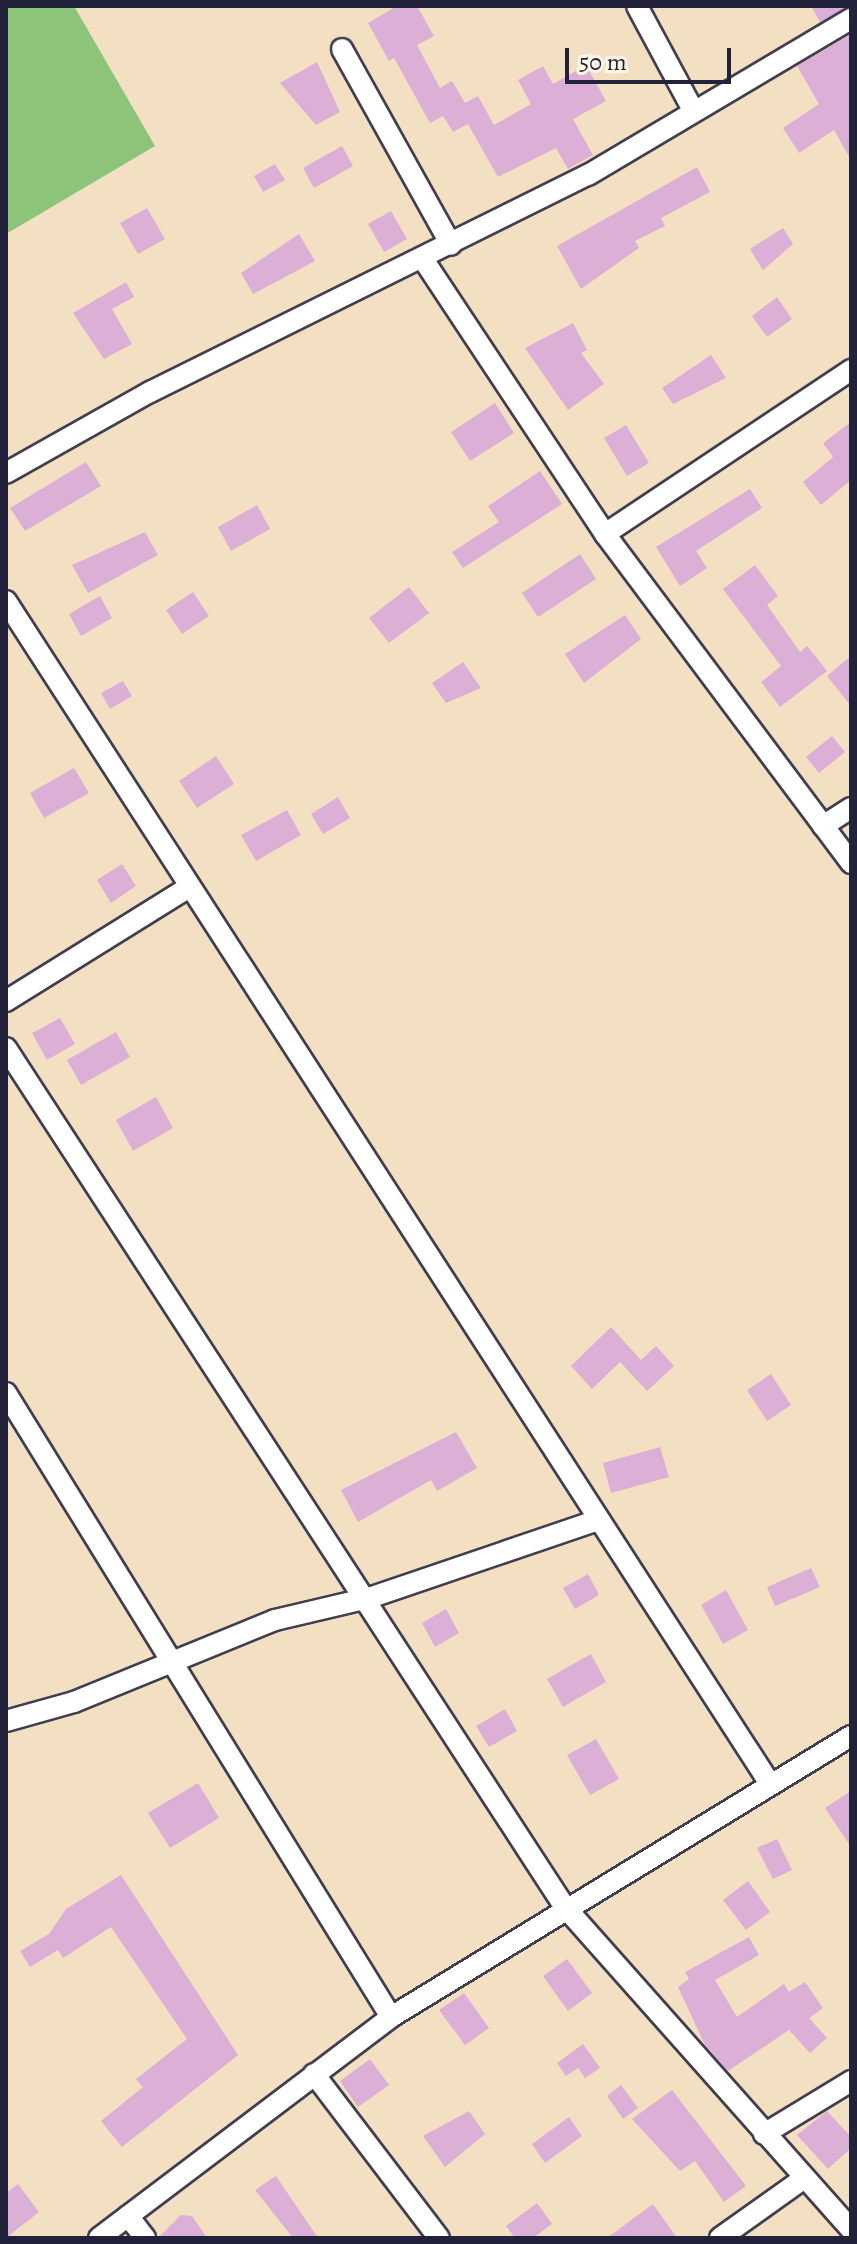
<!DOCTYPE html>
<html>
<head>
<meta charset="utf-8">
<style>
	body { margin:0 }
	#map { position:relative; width:857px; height:2244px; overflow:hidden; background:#f3e0c2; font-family:Alegreya,serif }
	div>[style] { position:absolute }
	.green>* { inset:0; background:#8cc579 }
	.building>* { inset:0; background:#dcafd7 }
	.roads { filter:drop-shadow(2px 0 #413e4f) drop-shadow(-2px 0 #413e4f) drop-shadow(0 2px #413e4f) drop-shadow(0 -2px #413e4f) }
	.minor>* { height:20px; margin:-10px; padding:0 10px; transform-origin:10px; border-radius:10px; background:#fff }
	span { translate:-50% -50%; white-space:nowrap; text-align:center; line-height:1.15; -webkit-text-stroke:8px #fcf5e5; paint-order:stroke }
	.frame { position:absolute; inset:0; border:8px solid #22223b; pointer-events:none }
	.scale { position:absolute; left:565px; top:48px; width:166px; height:36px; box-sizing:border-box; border:4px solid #22223b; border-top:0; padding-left:10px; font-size:24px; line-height:28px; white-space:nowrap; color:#22223b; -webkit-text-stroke:6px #fcf5e5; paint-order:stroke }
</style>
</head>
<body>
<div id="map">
	<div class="green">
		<i style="clip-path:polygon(6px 6px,74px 6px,155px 146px,6px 234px)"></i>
	</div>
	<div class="building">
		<i style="clip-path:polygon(397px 6px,417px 6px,434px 36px,417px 45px,440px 88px,452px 81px,465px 103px,478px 96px,494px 125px,531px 104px,518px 80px,543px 66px,553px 84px,586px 65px,606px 101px,573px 119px,593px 155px,568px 169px,556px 148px,498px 177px,468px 124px,453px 132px,443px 116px,430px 123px,394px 58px,389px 61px,368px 23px)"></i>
		<i style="clip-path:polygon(811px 6px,851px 6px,820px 22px)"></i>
		<i style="clip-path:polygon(851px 34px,851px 160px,834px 130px,799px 153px,783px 128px,819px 104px,797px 66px)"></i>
		<i style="clip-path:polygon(317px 62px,340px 112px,316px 125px,280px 83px)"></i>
		<i style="clip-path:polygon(342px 146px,353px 166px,314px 188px,303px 168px)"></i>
		<i style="clip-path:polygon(275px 164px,285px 180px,263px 192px,254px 176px)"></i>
		<i style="clip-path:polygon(697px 167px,710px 192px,661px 218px,665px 226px,635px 241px,639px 248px,581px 289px,557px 246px)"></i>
		<i style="clip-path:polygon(147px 208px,165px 239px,138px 254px,120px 223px)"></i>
		<i style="clip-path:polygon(391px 211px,407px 239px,384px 252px,368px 224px)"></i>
		<i style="clip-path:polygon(783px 228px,793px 244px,763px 270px,750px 249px)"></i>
		<i style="clip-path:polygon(299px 234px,315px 261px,253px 294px,241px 273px)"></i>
		<i style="clip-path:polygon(126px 282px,134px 297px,112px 309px,132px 344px,104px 359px,73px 313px)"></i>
		<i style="clip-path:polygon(777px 297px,792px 319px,767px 337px,752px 316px)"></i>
		<i style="clip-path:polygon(573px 323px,587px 350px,581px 353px,604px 384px,568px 410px,525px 348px)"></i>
		<i style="clip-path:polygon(711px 355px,726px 378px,673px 404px,662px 388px)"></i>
		<i style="clip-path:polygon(495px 403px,514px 433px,470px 461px,451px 432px)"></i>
		<i style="clip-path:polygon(851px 422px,851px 480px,821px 505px,803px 482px,833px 457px,823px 443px)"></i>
		<i style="clip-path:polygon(626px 425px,649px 463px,627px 476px,604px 438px)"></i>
		<i style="clip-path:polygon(86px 462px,101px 486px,25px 531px,10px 508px)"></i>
		<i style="clip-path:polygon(540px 471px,562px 504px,463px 568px,452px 552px,499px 522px,488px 506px)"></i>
		<i style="clip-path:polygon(750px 489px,762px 508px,696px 551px,707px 568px,680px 586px,656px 547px)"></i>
		<i style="clip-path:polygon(257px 505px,270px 529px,231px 551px,218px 527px)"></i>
		<i style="clip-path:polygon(145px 532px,158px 555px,88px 593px,72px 565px)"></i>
		<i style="clip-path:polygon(580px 554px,596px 579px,538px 617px,522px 593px)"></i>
		<i style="clip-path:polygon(755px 565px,778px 596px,767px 605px,800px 652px,807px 646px,827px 671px,780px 707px,761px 682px,781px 666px,723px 589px)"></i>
		<i style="clip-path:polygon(409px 587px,429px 613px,389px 643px,369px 618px)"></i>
		<i style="clip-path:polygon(193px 592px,209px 616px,182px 634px,166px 610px)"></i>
		<i style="clip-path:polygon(100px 596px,112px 618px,81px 636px,69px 614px)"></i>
		<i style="clip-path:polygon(625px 615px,641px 639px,584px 683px,565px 654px)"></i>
		<i style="clip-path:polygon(851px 656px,851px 706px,827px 676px)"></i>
		<i style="clip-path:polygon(463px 662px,481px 688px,446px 703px,432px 683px)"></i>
		<i style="clip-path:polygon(123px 681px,132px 696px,110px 709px,101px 693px)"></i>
		<i style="clip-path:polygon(832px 736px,845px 752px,819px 773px,806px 757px)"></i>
		<i style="clip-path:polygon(216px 756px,234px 784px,197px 808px,179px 781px)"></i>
		<i style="clip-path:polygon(74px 768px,89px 793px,44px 818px,30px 793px)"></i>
		<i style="clip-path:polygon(338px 797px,350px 818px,323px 834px,311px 814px)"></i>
		<i style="clip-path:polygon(287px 810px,301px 835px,256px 861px,241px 835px)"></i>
		<i style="clip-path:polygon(122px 864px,136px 886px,111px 903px,97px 880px)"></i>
		<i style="clip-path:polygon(60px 1018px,75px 1044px,47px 1060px,32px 1033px)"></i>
		<i style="clip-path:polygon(116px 1032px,130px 1057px,81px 1085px,67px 1060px)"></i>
		<i style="clip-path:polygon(156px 1097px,173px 1128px,133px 1151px,116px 1120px)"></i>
		<i style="clip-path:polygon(611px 1327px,641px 1360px,656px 1346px,674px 1366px,647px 1391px,620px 1362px,592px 1389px,571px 1366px)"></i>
		<i style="clip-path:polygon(771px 1374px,791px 1405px,767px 1421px,747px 1390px)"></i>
		<i style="clip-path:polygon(456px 1432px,477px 1468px,437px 1491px,431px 1480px,358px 1522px,341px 1490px)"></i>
		<i style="clip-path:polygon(660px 1447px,669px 1477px,611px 1493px,603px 1463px)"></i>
		<i style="clip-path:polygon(811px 1568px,820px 1587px,775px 1606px,767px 1587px)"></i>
		<i style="clip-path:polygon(588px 1574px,599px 1595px,575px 1609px,563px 1588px)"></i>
		<i style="clip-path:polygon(726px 1590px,748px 1630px,723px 1644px,701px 1605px)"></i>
		<i style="clip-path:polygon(446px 1609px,459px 1633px,435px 1647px,422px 1623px)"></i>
		<i style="clip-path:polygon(591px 1654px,606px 1682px,563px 1707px,547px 1679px)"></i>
		<i style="clip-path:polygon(505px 1709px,517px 1731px,489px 1747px,476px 1726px)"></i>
		<i style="clip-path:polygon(596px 1739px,619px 1779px,590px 1795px,567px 1755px)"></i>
		<i style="clip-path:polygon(198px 1783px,219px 1818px,170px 1848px,148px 1813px)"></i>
		<i style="clip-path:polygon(851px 1791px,851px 1847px,825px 1808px)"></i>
		<i style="clip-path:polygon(777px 1839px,792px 1870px,773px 1879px,757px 1848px)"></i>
		<i style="clip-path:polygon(121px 1875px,238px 2055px,122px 2147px,101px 2121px,143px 2087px,136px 2079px,187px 2039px,111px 1927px,63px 1958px,58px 1950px,30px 1967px,20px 1951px,49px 1934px,66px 1909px)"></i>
		<i style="clip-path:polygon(748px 1881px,770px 1912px,746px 1930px,723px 1900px)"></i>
		<i style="clip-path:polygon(749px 1937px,759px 1955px,715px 1980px,737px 2017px,784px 1984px,789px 1992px,805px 1982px,823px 2008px,809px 2018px,827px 2038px,810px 2053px,789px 2030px,728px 2071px,705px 2045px,678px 1987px,689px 1979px,685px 1972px)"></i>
		<i style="clip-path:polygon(567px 1959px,592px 1993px,568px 2011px,543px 1976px)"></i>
		<i style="clip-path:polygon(464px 1993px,489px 2028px,465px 2045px,439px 2010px)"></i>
		<i style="clip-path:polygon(583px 2044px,600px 2068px,585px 2078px,578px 2068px,566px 2076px,557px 2063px)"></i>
		<i style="clip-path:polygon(370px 2059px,389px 2085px,358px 2107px,340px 2081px)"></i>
		<i style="clip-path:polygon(621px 2085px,638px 2108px,623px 2119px,607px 2096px)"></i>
		<i style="clip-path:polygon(672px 2090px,746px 2186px,724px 2202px,695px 2161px,680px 2171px,632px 2119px)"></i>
		<i style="clip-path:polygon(469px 2111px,485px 2134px,445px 2167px,423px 2136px)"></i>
		<i style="clip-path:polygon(827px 2111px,851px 2137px,851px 2148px,828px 2169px,797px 2135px)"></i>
		<i style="clip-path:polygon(569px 2117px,582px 2136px,545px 2163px,532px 2144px)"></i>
		<i style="clip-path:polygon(276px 2176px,318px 2238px,293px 2238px,255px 2190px)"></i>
		<i style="clip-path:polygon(18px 2184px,39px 2212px,6px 2238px,6px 2193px)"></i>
		<i style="clip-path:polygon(537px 2203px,552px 2224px,533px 2238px,515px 2238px,506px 2226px)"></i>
		<i style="clip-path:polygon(653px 2204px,677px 2238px,607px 2238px)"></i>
		<i style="clip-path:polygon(181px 2215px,192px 2216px,207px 2238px,158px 2238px)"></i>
	</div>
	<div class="roads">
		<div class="minor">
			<i style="left:637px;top:6px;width:118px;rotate:61.7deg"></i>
			<i style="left:342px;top:49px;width:224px;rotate:60.9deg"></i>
			<i style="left:423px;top:259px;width:330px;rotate:56.5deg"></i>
			<i style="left:605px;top:534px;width:411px;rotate:53.2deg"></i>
			<i style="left:6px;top:473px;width:165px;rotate:-29.4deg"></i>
			<i style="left:150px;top:392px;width:489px;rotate:-26.4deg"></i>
			<i style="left:588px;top:175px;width:306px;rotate:-30.7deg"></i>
			<i style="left:605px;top:534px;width:296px;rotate:-33.7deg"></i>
			<i style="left:6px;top:601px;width:1408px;rotate:57.14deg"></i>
			<i style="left:823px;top:826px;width:33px;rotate:-33deg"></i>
			<i style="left:6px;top:1001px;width:212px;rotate:-31.9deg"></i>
			<i style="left:6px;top:1048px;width:1023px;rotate:56.96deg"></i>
			<i style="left:564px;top:1906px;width:432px;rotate:48.4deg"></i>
			<i style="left:6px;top:1393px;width:733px;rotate:58.33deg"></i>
			<i style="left:6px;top:1721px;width:71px;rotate:-15.6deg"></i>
			<i style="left:74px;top:1702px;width:217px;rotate:-22.2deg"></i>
			<i style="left:275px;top:1620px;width:97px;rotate:-13.2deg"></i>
			<i style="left:369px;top:1598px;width:239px;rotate:-18.8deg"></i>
			<i style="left:314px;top:2074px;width:206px;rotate:52.7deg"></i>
			<i style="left:764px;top:2134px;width:102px;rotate:-31.3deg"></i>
			<i style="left:128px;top:2216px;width:28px;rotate:52deg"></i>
			<i style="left:99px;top:2238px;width:366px;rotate:-37.1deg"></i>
			<i style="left:391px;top:2017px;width:539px;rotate:-31.42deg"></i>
			<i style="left:720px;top:2238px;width:102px;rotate:-35.4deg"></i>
		</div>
	</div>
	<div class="frame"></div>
	<div class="scale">50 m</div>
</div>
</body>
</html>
